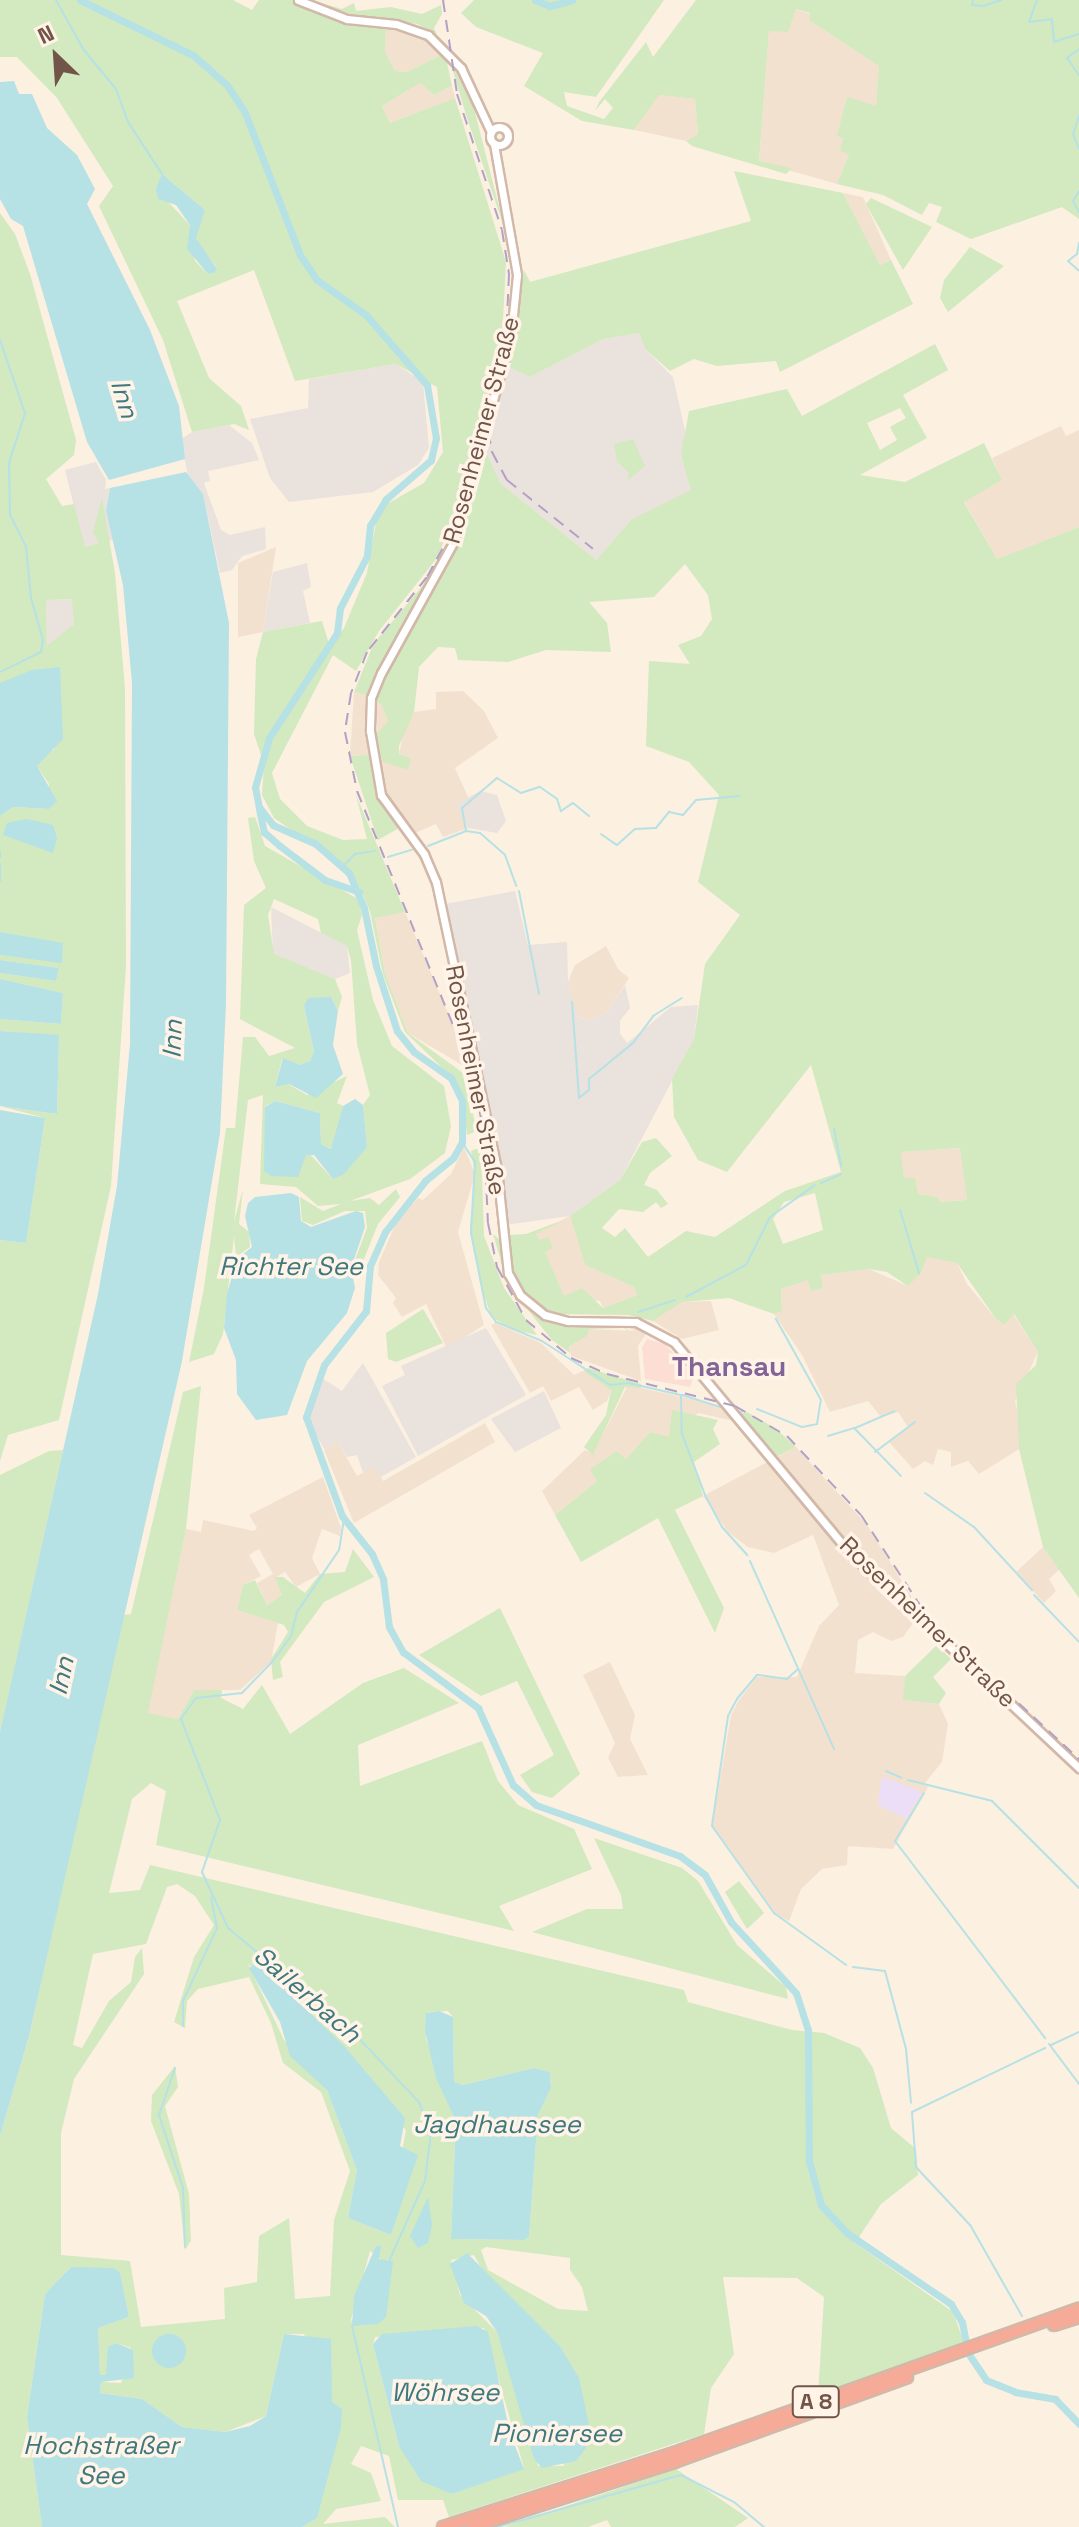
<!DOCTYPE html>
<html>
<head>
<meta charset="utf-8">
<style>
	body { margin:0 }
	#map { position:relative; width:1079px; height:2527px; overflow:hidden; background:#fcf0e1; font-family:"Space Grotesk",sans-serif }
	div>[style] { position:absolute }
	.residential>* { inset:0; background:#f3e1d0 }
	.commercial>* { inset:0; background:#fcded5 }
	.industrial>* { inset:0; background:#eae2dc }
	.education>* { inset:0; background:#eddef8 }
	.green>* { inset:0; background:#d3e9c0 }
	.water>* { inset:0; background:#b6e1e5 }
	.round { border-radius:50% }
	.stream>* { height:2px; margin:-1px; padding:0 1px; transform-origin:1px; border-radius:1px; background:#b6e1e5 }
	.river>* { height:7px; margin:-3.5px; padding:0 3.5px; transform-origin:3.5px; border-radius:3.5px; background:#b6e1e5 }
	.roads { filter:drop-shadow(2px 0 #d2b8a8) drop-shadow(-2px 0 #d2b8a8) drop-shadow(0 2px #d2b8a8) drop-shadow(0 -2px #d2b8a8) }
	.secondary>* { height:7px; margin:-3.5px; padding:0 3.5px; transform-origin:3.5px; border-radius:3.5px; background:#fff }
	.secondary>.ring { margin:-3.5px; padding:0; box-sizing:content-box; background:none; border:7px solid #fff; border-radius:50% }
	.motorway>* { height:10px; margin:-5px; padding:0 5px; transform-origin:5px; border-radius:5px; background:#f6ab98 }
	.rail>* { height:2px; margin-top:-1px; transform-origin:0; background:repeating-linear-gradient(90deg,#b2a1c4 0 12px,transparent 0 20px) }
	span { translate:-50% -50%; white-space:nowrap; text-align:center; line-height:1.15; -webkit-text-stroke:7px #fff4e7; paint-order:stroke }
	.shield-label span { padding:2px 6px; background:#fff4e7; border:2px solid; border-radius:6px; -webkit-text-stroke-width:0 }
	.shield-label { font-size:22px; color:#725549; font-weight:700 }
	.street-label { font-size:24px; color:#725549 }
	.water-label { font-size:26px; color:#3f787f; font-style:italic }
	.quarter-label { font-size:28px; color:#826496; font-weight:700 }
	.north { position:absolute; left:16px; top:16px; width:80px; height:80px; -webkit-text-stroke:6px #fff4e7; paint-order:stroke; rotate:335deg; font-size:22px; font-weight:700; line-height:32px; text-align:center; color:#725549 }
	.north::after { content:''; display:block; margin:auto; width:28px; height:36px; background:#725549; clip-path:polygon(50% 0,100% 100%,50% 72%,0 100%) }
</style>
</head>
<body>
<div id="map">
	<div class="residential">
		<i style="clip-path:polygon(795px 9px,811px 14px,810px 21px,879px 66px,876px 107px,846px 98px,843px 138px,849px 154px,837px 184px,759px 162px,769px 31px)"></i>
		<i style="clip-path:polygon(386px 26px,420px 34px,445px 53px,407px 72px,395px 71px,385px 52px)"></i>
		<i style="clip-path:polygon(420px 83px,434px 95px,452px 86px,455px 98px,390px 123px,382px 106px)"></i>
		<i style="clip-path:polygon(659px 95px,695px 99px,698px 134px,686px 141px,634px 130px)"></i>
		<i style="clip-path:polygon(843px 193px,863px 197px,891px 260px,880px 265px)"></i>
		<i style="clip-path:polygon(1061px 426px,1066px 436px,1079px 430px,1079px 527px,997px 559px,964px 501px,1002px 480px,992px 458px)"></i>
		<i style="clip-path:polygon(276px 547px,263px 632px,238px 637px,238px 563px)"></i>
		<i style="clip-path:polygon(463px 691px,484px 711px,498px 738px,455px 768px,469px 799px,457px 805px,468px 828px,443px 837px,436px 824px,415px 833px,383px 790px,373px 755px,374px 700px,381px 703px,388px 721px,380px 747px,383px 762px,411px 758px,399px 754px,405px 727px,414px 712px,436px 709px,436px 692px)"></i>
		<i style="clip-path:polygon(354px 692px,370px 696px,369px 755px,350px 756px)"></i>
		<i style="clip-path:polygon(405px 912px,457px 1034px,469px 1069px,408px 1033px,385px 973px,375px 917px)"></i>
		<i style="clip-path:polygon(606px 946px,618px 969px,629px 978px,606px 1013px,588px 1021px,576px 1015px,568px 982px,575px 965px)"></i>
		<i style="clip-path:polygon(464px 1147px,475px 1174px,458px 1232px,484px 1325px,447px 1349px,426px 1304px,402px 1317px,393px 1303px,396px 1298px,378px 1275px,379px 1262px,396px 1223px,418px 1198px,423px 1200px,451px 1174px)"></i>
		<i style="clip-path:polygon(961px 1148px,967px 1200px,939px 1202px,938px 1197px,918px 1194px,904px 1178px,900px 1152px)"></i>
		<i style="clip-path:polygon(570px 1216px,585px 1265px,634px 1287px,637px 1295px,603px 1308px,600px 1301px,564px 1296px,536px 1233px)"></i>
		<i style="clip-path:polygon(927px 1256px,957px 1263px,967px 1284px,996px 1319px,1004px 1325px,1013px 1314px,1038px 1352px,1015px 1401px,1021px 1428px,1019px 1449px,979px 1474px,968px 1461px,951px 1467px,951px 1452px,938px 1449px,933px 1465px,925px 1461px,913px 1469px,889px 1442px,908px 1427px,898px 1412px,881px 1417px,868px 1401px,830px 1412px,802px 1355px,774px 1314px,782px 1311px,781px 1289px,808px 1280px,823px 1288px,821px 1275px,869px 1269px,908px 1286px)"></i>
		<i style="clip-path:polygon(711px 1301px,719px 1330px,682px 1339px,653px 1321px,681px 1302px)"></i>
		<i style="clip-path:polygon(495px 1323px,541px 1343px,574px 1375px,582px 1371px,597px 1378px,611px 1390px,607px 1401px,593px 1410px,579px 1387px,551px 1401px,543px 1386px,530px 1393px,491px 1325px)"></i>
		<i style="clip-path:polygon(623px 1326px,649px 1329px,638px 1346px,641px 1381px,571px 1356px,569px 1346px,588px 1329px,635px 1331px)"></i>
		<i style="clip-path:polygon(628px 1385px,695px 1400px,724px 1410px,734px 1421px,698px 1413px,669px 1438px,650px 1432px,626px 1459px,617px 1451px,593px 1468px,598px 1480px,555px 1515px,542px 1491px,585px 1450px,593px 1454px)"></i>
		<i style="clip-path:polygon(485px 1423px,495px 1442px,354px 1523px,324px 1450px,338px 1442px,357px 1476px,375px 1466px,383px 1481px)"></i>
		<i style="clip-path:polygon(796px 1447px,867px 1525px,921px 1612px,903px 1637px,891px 1641px,873px 1632px,858px 1640px,855px 1673px,905px 1676px,904px 1700px,939px 1704px,948px 1724px,942px 1762px,924px 1784px,928px 1787px,893px 1849px,848px 1846px,847px 1865px,822px 1869px,801px 1889px,789px 1921px,777px 1915px,712px 1827px,731px 1715px,739px 1700px,757px 1677px,797px 1677px,819px 1626px,839px 1605px,813px 1535px,774px 1553px,748px 1547px,728px 1532px,703px 1496px)"></i>
		<i style="clip-path:polygon(323px 1477px,341px 1528px,340px 1536px,322px 1529px,312px 1558px,320px 1574px,296px 1587px,285px 1572px,276px 1577px,282px 1595px,267px 1605px,257px 1583px,273px 1574px,259px 1549px,249px 1555px,261px 1576px,243px 1585px,237px 1610px,278px 1623px,271px 1662px,240px 1690px,194px 1690px,178px 1719px,147px 1713px,186px 1529px,201px 1532px,203px 1520px,254px 1531px,257px 1528px,249px 1515px)"></i>
		<i style="clip-path:polygon(1043px 1547px,1060px 1569px,1049px 1579px,1056px 1591px,1044px 1603px,1016px 1572px)"></i>
		<i style="clip-path:polygon(610px 1662px,635px 1715px,630px 1739px,648px 1775px,618px 1777px,608px 1758px,615px 1743px,583px 1675px)"></i>
	</div>
	<div class="commercial">
		<i style="clip-path:polygon(647px 1339px,665px 1344px,694px 1376px,690px 1387px,645px 1379px,642px 1347px)"></i>
	</div>
	<div class="industrial">
		<i style="clip-path:polygon(639px 333px,645px 349px,673px 377px,687px 439px,681px 455px,692px 490px,632px 519px,596px 560px,500px 483px,482px 442px,509px 367px,530px 377px,603px 339px)"></i>
		<i style="clip-path:polygon(396px 364px,423px 382px,429px 448px,418px 465px,373px 492px,289px 502px,270px 478px,250px 419px,308px 408px,309px 379px)"></i>
		<i style="clip-path:polygon(229px 425px,252px 443px,259px 460px,208px 471px,210px 481px,204px 483px,221px 530px,230px 535px,265px 527px,266px 549px,242px 556px,232px 570px,220px 573px,203px 494px,189px 481px,182px 445px,183px 438px,192px 432px)"></i>
		<i style="clip-path:polygon(96px 462px,106px 480px,105px 489px,110px 488px,106px 511px,113px 540px,84px 547px,65px 470px)"></i>
		<i style="clip-path:polygon(307px 563px,311px 587px,303px 591px,310px 623px,263px 632px,273px 572px)"></i>
		<i style="clip-path:polygon(73px 599px,74px 624px,47px 647px,46px 600px)"></i>
		<i style="clip-path:polygon(480px 791px,497px 795px,506px 821px,497px 833px,468px 828px,456px 804px)"></i>
		<i style="clip-path:polygon(515px 891px,528px 945px,567px 942px,568px 982px,577px 1016px,588px 1021px,606px 1013px,625px 985px,630px 1008px,620px 1021px,620px 1034px,627px 1043px,671px 1007px,698px 1005px,694px 1039px,620px 1180px,570px 1216px,505px 1225px,496px 1143px,445px 904px)"></i>
		<i style="clip-path:polygon(271px 907px,347px 946px,350px 973px,335px 979px,273px 954px)"></i>
		<i style="clip-path:polygon(486px 1328px,526px 1395px,418px 1456px,382px 1386px,405px 1375px,401px 1366px)"></i>
		<i style="clip-path:polygon(363px 1363px,416px 1457px,381px 1477px,375px 1467px,363px 1473px,357px 1455px,347px 1457px,338px 1442px,325px 1450px,308px 1421px,322px 1378px,342px 1391px)"></i>
		<i style="clip-path:polygon(544px 1391px,561px 1428px,515px 1452px,491px 1419px)"></i>
	</div>
	<div class="education">
		<i style="clip-path:polygon(882px 1777px,922px 1792px,906px 1819px,878px 1805px)"></i>
	</div>
	<div class="green">
		<i style="clip-path:polygon(evenodd,0 0,233px 0,252px 10px,259px 0,292px 0,341px 23px,386px 26px,385px 52px,395px 71px,407px 72px,445px 53px,452px 86px,434px 95px,420px 83px,382px 106px,390px 123px,455px 98px,506px 262px,502px 339px,456px 513px,437px 558px,379px 631px,356px 671px,333px 655px,272px 773px,280px 799px,307px 826px,343px 840px,367px 839px,356px 795px,405px 912px,375px 918px,385px 973px,408px 1033px,463px 1073px,477px 1131px,467px 1135px,462px 1095px,453px 1078px,405px 1032px,383px 974px,370px 911px,352px 872px,274px 818px,262px 795px,264px 764px,254px 734px,256px 659px,263px 632px,322px 621px,330px 647px,344px 628px,367px 573px,376px 522px,387px 504px,424px 483px,443px 452px,437px 387px,396px 364px,295px 381px,254px 270px,177px 301px,209px 378px,241px 406px,249px 430px,234px 424px,192px 432px,163px 340px,99px 206px,113px 186px,57px 98px,17px 57px,0 57px,0 0,168px 179px,205px 210px,195px 238px,217px 268px,214px 273px,208px 274px,195px 261px,190px 225px,156px 189px,168px 179px)"></i>
		<i style="clip-path:polygon(310px 0,342px 9px,354px 3px,356px 11px,391px 7px,422px 14px,441px 5px,442px 14px,434px 28px,437px 34px,417px 24px,351px 14px)"></i>
		<i style="clip-path:polygon(474px 0,664px 0,596px 97px,564px 92px,567px 106px,604px 119px,613px 108px,605px 99px,595px 111px,599px 102px,646px 42px,653px 57px,696px 0,1079px 0,1079px 219px,1062px 207px,971px 239px,936px 222px,942px 207px,929px 203px,922px 215px,883px 195px,837px 184px,849px 154px,840px 151px,843px 138px,837px 136px,847px 97px,876px 106px,879px 66px,810px 21px,810px 13px,796px 9px,788px 32px,769px 31px,759px 161px,792px 168px,786px 174px,692px 146px,686px 141px,698px 134px,695px 99px,659px 95px,634px 130px,582px 121px,524px 86px,543px 53px,476px 27px,461px 13px)"></i>
		<i style="clip-path:polygon(449px 58px,470px 93px,505px 230px,467px 118px)"></i>
		<i style="clip-path:polygon(734px 171px,843px 193px,880px 265px,891px 260px,913px 304px,780px 372px,776px 361px,717px 366px,694px 359px,670px 371px,645px 349px,639px 333px,603px 339px,530px 377px,509px 367px,524px 270px,530px 282px,751px 221px)"></i>
		<i style="clip-path:polygon(871px 198px,932px 227px,903px 270px,866px 204px)"></i>
		<i style="clip-path:polygon(evenodd,0 213px,15px 234px,30px 274px,76px 440px,74px 455px,46px 479px,62px 506px,74px 504px,85px 547px,99px 543px,93px 532px,102px 498px,115px 573px,125px 688px,126px 966px,111px 1186px,59px 1420px,8px 1435px,0 1461px,0 1240px,26px 1243px,45px 1118px,0 1106px,57px 1114px,59px 1036px,0 1031px,0 1019px,61px 1024px,63px 993px,0 979px,0 973px,56px 981px,59px 968px,0 960px,0 955px,61px 962px,63px 944px,0 932px,0 816px,13px 807px,48px 809px,49px 784px,37px 766px,41px 756px,55px 749px,0 683px,0 213px,72px 599px,74px 624px,47px 646px,46px 600px,72px 599px)"></i>
		<i style="clip-path:polygon(970px 247px,1004px 266px,948px 312px,940px 298px,944px 280px)"></i>
		<i style="clip-path:polygon(evenodd,935px 344px,948px 370px,903px 395px,927px 438px,860px 475px,905px 482px,984px 443px,1002px 480px,964px 502px,997px 559px,1079px 527px,1079px 1598px,1043px 1547px,1019px 1449px,1016px 1384px,1036px 1365px,1038px 1352px,1014px 1314px,1004px 1325px,996px 1319px,957px 1263px,927px 1257px,921px 1273px,908px 1286px,887px 1272px,869px 1269px,821px 1275px,823px 1288px,811px 1291px,808px 1280px,781px 1289px,782px 1311px,774px 1314px,729px 1298px,682px 1302px,653px 1321px,628px 1315px,552px 1314px,524px 1295px,511px 1273px,508px 1235px,526px 1234px,563px 1220px,536px 1234px,540px 1240px,548px 1237px,553px 1248px,545px 1252px,564px 1296px,582px 1288px,603px 1308px,637px 1295px,634px 1287px,585px 1265px,570px 1216px,620px 1180px,642px 1142px,656px 1138px,672px 1156px,650px 1173px,644px 1185px,657px 1190px,668px 1204px,661px 1208px,656px 1202px,643px 1212px,619px 1209px,602px 1228px,615px 1237px,625px 1228px,648px 1257px,686px 1231px,715px 1237px,785px 1191px,841px 1172px,811px 1065px,727px 1172px,698px 1160px,674px 1117px,672px 1079px,694px 1039px,705px 964px,740px 915px,698px 882px,719px 795px,689px 762px,646px 746px,649px 661px,690px 664px,678px 645px,701px 636px,712px 619px,708px 595px,685px 564px,654px 597px,589px 602px,607px 623px,611px 652px,546px 650px,508px 662px,458px 660px,455px 648px,438px 647px,419px 667px,414px 712px,399px 746px,399px 754px,411px 758px,408px 770px,383px 762px,374px 737px,388px 721px,381px 704px,374px 700px,394px 652px,458px 541px,482px 442px,500px 483px,596px 560px,632px 519px,691px 490px,681px 455px,689px 411px,787px 389px,802px 416px,935px 344px,900px 408px,906px 418px,890px 427px,897px 440px,880px 450px,867px 423px,900px 408px,935px 344px,960px 1148px,967px 1200px,940px 1202px,938px 1197px,918px 1194px,915px 1178px,904px 1178px,901px 1152px,960px 1148px,935px 344px,815px 1193px,823px 1230px,783px 1244px,773px 1219px,784px 1202px,815px 1193px)"></i>
		<i style="clip-path:polygon(633px 439px,645px 466px,627px 481px,629px 473px,617px 461px,614px 444px)"></i>
		<i style="clip-path:polygon(431px 576px,403px 622px,370px 696px,354px 692px,374px 643px)"></i>
		<i style="clip-path:polygon(369px 755px,378px 794px,399px 828px,378px 840px,350px 756px)"></i>
		<i style="clip-path:polygon(evenodd,255px 817px,265px 846px,358px 899px,362px 915px,357px 930px,373px 1000px,392px 1046px,444px 1086px,451px 1126px,445px 1153px,410px 1179px,350px 1201px,370px 1198px,379px 1205px,396px 1189px,400px 1197px,378px 1224px,362px 1264px,355px 1260px,367px 1228px,365px 1211px,345px 1211px,313px 1225px,302px 1221px,300px 1197px,323px 1211px,341px 1204px,318px 1206px,296px 1187px,260px 1184px,263px 1095px,248px 1100px,234px 1222px,243px 1189px,239px 1224px,249px 1232px,250px 1247px,236px 1257px,234px 1236px,223px 1334px,214px 1354px,189px 1362px,204px 1288px,226px 1128px,235px 1128px,243px 1037px,255px 1037px,269px 1056px,295px 1048px,240px 1019px,244px 905px,266px 888px,254px 861px,248px 818px,255px 817px,274px 899px,318px 919px,321px 933px,347px 946px,351px 960px,357px 1044px,370px 1095px,363px 1105px,367px 1147px,333px 1179px,265px 1106px,275px 1101px,320px 1113px,321px 1144px,332px 1149px,343px 1106px,337px 1103px,347px 1076px,307px 1095px,288px 1084px,275px 1087px,282px 1059px,300px 1065px,310px 1061px,314px 1051px,304px 1006px,331px 997px,338px 1011px,342px 997px,335px 979px,274px 954px,268px 915px,274px 899px)"></i>
		<i style="clip-path:polygon(481px 1147px,484px 1236px,504px 1288px,537px 1335px,510px 1329px,491px 1316px,480px 1282px,470px 1227px,475px 1174px,471px 1151px)"></i>
		<i style="clip-path:polygon(493px 1234px,499px 1239px,513px 1290px,530px 1309px,566px 1324px,623px 1326px,634px 1335px,624px 1328px,589px 1329px,587px 1336px,569px 1346px,570px 1353px,552px 1340px,508px 1285px)"></i>
		<i style="clip-path:polygon(423px 1309px,443px 1343px,396px 1362px,388px 1359px,386px 1333px)"></i>
		<i style="clip-path:polygon(588px 1368px,641px 1384px,641px 1388px,625px 1387px,593px 1455px,584px 1447px,606px 1415px,611px 1390px,583px 1371px)"></i>
		<i style="clip-path:polygon(evenodd,201px 1386px,186px 1529px,148px 1713px,178px 1719px,194px 1690px,222px 1690px,221px 1698px,243px 1709px,262px 1685px,290px 1734px,363px 1683px,404px 1668px,459px 1703px,358px 1745px,360px 1786px,482px 1741px,498px 1781px,518px 1805px,574px 1829px,592px 1869px,499px 1906px,514px 1931px,156px 1845px,166px 1791px,151px 1783px,132px 1799px,109px 1893px,140px 1890px,150px 1865px,684px 1990px,688px 2002px,792px 2030px,824px 2033px,860px 2048px,873px 2068px,891px 2128px,916px 2149px,918px 2175px,881px 2204px,855px 2243px,953px 2312px,964px 2343px,818px 2396px,824px 2297px,797px 2278px,723px 2277px,734px 2354px,711px 2388px,704px 2434px,449px 2517px,443px 2500px,398px 2500px,389px 2456px,361px 2446px,351px 2464px,371px 2473px,381px 2501px,336px 2509px,323px 2524px,385px 2517px,395px 2527px,302px 2527px,317px 2518px,332px 2402px,304px 2334px,284px 2334px,266px 2416px,225px 2432px,182px 2427px,142px 2399px,100px 2393px,101px 2382px,121px 2383px,131px 2348px,116px 2343px,106px 2375px,100px 2376px,98px 2328px,129px 2317px,120px 2274px,71px 2267px,45px 2294px,27px 2417px,42px 2527px,0 2527px,0 2136px,29px 2036px,123px 1615px,131px 1614px,183px 1392px,201px 1386px,177px 1884px,195px 1896px,214px 1925px,194px 1957px,174px 2022px,185px 2028px,187px 2001px,198px 1989px,249px 1977px,271px 2023px,283px 2063px,321px 2092px,350px 2171px,334px 2220px,330px 2296px,295px 2299px,289px 2218px,259px 2236px,257px 2282px,224px 2288px,225px 2319px,141px 2327px,130px 2261px,61px 2255px,61px 2133px,74px 2079px,144px 1974px,142px 1948px,135px 1957px,131px 1982px,109px 2001px,82px 2048px,73px 2045px,93px 1954px,146px 1944px,167px 1887px,177px 1884px,201px 1386px,248px 1964px,406px 2130px,402px 2151px,417px 2156px,391px 2235px,348px 2218px,357px 2170px,327px 2090px,284px 2040px,248px 1964px,201px 1386px,448px 2011px,453px 2017px,454px 2082px,463px 2085px,534px 2068px,550px 2072px,551px 2088px,538px 2115px,529px 2237px,524px 2240px,451px 2239px,456px 2121px,426px 2039px,428px 2012px,448px 2011px,201px 1386px,486px 2247px,570px 2258px,570px 2270px,582px 2287px,588px 2311px,558px 2309px,488px 2270px,481px 2250px,486px 2247px,201px 1386px,370px 2251px,383px 2261px,390px 2259px,350px 2323px,370px 2251px,201px 1386px,474px 2255px,484px 2273px,560px 2346px,568px 2360px,564px 2466px,538px 2466px,497px 2332px,460px 2295px,451px 2260px,474px 2255px,201px 1386px,484px 2328px,524px 2468px,452px 2494px,399px 2446px,373px 2344px,375px 2337px,484px 2328px)"></i>
		<i style="clip-path:polygon(672px 1410px,718px 1420px,713px 1429px,720px 1444px,694px 1462px,703px 1496px,675px 1510px,724px 1608px,715px 1633px,658px 1518px,581px 1562px,555px 1515px,597px 1481px,590px 1469px,617px 1451px,626px 1459px,650px 1432px,669px 1437px)"></i>
		<i style="clip-path:polygon(747px 1412px,775px 1428px,796px 1447px,776px 1457px,740px 1414px)"></i>
		<i style="clip-path:polygon(63px 1450px,27px 1613px,0 1732px,0 1475px,49px 1451px)"></i>
		<i style="clip-path:polygon(353px 1549px,374px 1577px,324px 1602px,280px 1662px,283px 1677px,273px 1680px,271px 1659px,288px 1632px,284px 1625px,237px 1610px,243px 1585px,255px 1580px,267px 1605px,282px 1595px,275px 1577px,283px 1577px,305px 1593px,320px 1574px,345px 1572px)"></i>
		<i style="clip-path:polygon(500px 1608px,580px 1774px,552px 1798px,532px 1792px,520px 1775px,554px 1755px,517px 1681px,481px 1696px,419px 1655px)"></i>
		<i style="clip-path:polygon(937px 1645px,951px 1659px,933px 1677px,946px 1693px,939px 1704px,903px 1700px,905px 1676px)"></i>
		<i style="clip-path:polygon(594px 1838px,682px 1868px,698px 1881px,737px 1945px,786px 1987px,788px 1999px,532px 1932px,587px 1909px,623px 1909px,621px 1895px)"></i>
		<i style="clip-path:polygon(739px 1881px,764px 1913px,747px 1929px,725px 1892px)"></i>
		<i style="clip-path:polygon(175px 2066px,178px 2087px,165px 2106px,189px 2194px,191px 2241px,185px 2250px,179px 2194px,151px 2121px,152px 2095px)"></i>
		<i style="clip-path:polygon(676px 2469px,748px 2518px,735px 2527px,611px 2527px,607px 2520px,588px 2527px,504px 2527px)"></i>
	</div>
	<div class="water">
		<i style="clip-path:polygon(14px 81px,19px 94px,32px 94px,47px 128px,77px 155px,95px 189px,87px 204px,150px 330px,179px 406px,185px 459px,109px 480px,87px 442px,23px 226px,11px 219px,0 199px,0 82px)"></i>
		<i style="clip-path:polygon(162px 174px,205px 210px,196px 238px,217px 269px,214px 273px,208px 274px,187px 249px,190px 225px,176px 205px,158px 199px,156px 189px)"></i>
		<i style="clip-path:polygon(186px 472px,203px 494px,229px 623px,226px 1004px,220px 1133px,182px 1361px,29px 2036px,0 2136px,0 1732px,98px 1294px,117px 1186px,130px 1044px,132px 683px,123px 585px,106px 511px,110px 488px)"></i>
		<i style="clip-path:polygon(60px 667px,63px 739px,37px 766px,57px 801px,49px 809px,13px 807px,0 816px,0 683px,32px 670px)"></i>
		<i style="clip-path:polygon(27px 819px,53px 825px,57px 838px,53px 853px,3px 835px,7px 823px)"></i>
		<i style="clip-path:polygon(0 932px,63px 943px,62px 963px,0 955px)"></i>
		<i style="clip-path:polygon(0 960px,59px 968px,56px 981px,0 973px)"></i>
		<i style="clip-path:polygon(0 979px,63px 993px,61px 1024px,0 1019px)"></i>
		<i style="clip-path:polygon(331px 997px,338px 1011px,333px 1045px,343px 1074px,316px 1098px,289px 1084px,275px 1087px,283px 1058px,300px 1065px,310px 1061px,314px 1051px,304px 1006px,308px 998px)"></i>
		<i style="clip-path:polygon(0 1031px,59px 1035px,57px 1114px,0 1106px)"></i>
		<i style="clip-path:polygon(355px 1099px,363px 1105px,367px 1147px,344px 1174px,333px 1179px,314px 1155px,306px 1155px,298px 1177px,271px 1176px,264px 1171px,265px 1107px,275px 1101px,320px 1113px,321px 1144px,331px 1149px,343px 1106px)"></i>
		<i style="clip-path:polygon(0 1110px,45px 1118px,26px 1243px,0 1240px)"></i>
		<i style="clip-path:polygon(291px 1193px,299px 1197px,301px 1221px,311px 1227px,356px 1211px,363px 1213px,365px 1227px,351px 1268px,355px 1288px,347px 1313px,307px 1361px,287px 1415px,256px 1420px,237px 1394px,236px 1360px,224px 1328px,227px 1293px,238px 1258px,252px 1247px,245px 1216px,248px 1203px,255px 1197px)"></i>
		<i style="clip-path:polygon(258px 1963px,344px 2046px,405px 2118px,400px 2146px,418px 2155px,391px 2235px,348px 2218px,357px 2170px,327px 2090px,290px 2056px,280px 2022px,249px 1968px)"></i>
		<i style="clip-path:polygon(439px 2011px,453px 2017px,454px 2082px,463px 2085px,534px 2068px,550px 2072px,551px 2088px,538px 2115px,529px 2237px,524px 2240px,451px 2239px,456px 2121px,436px 2078px,425px 2031px,426px 2013px)"></i>
		<i style="clip-path:polygon(428px 2197px,432px 2225px,428px 2243px,418px 2248px,410px 2236px)"></i>
		<i style="clip-path:polygon(376px 2246px,381px 2246px,379px 2259px,393px 2261px,386px 2317px,378px 2324px,352px 2326px,354px 2296px)"></i>
		<i style="clip-path:polygon(467px 2253px,560px 2346px,579px 2378px,589px 2425px,586px 2448px,576px 2461px,542px 2468px,534px 2459px,497px 2332px,486px 2316px,464px 2303px,450px 2264px)"></i>
		<i style="clip-path:polygon(71px 2267px,114px 2268px,120px 2273px,129px 2317px,98px 2328px,100px 2375px,106px 2375px,108px 2347px,116px 2343px,133px 2350px,134px 2378px,101px 2382px,100px 2393px,142px 2399px,182px 2427px,225px 2432px,250px 2426px,266px 2416px,284px 2334px,331px 2339px,332px 2402px,342px 2409px,341px 2427px,317px 2518px,302px 2527px,42px 2527px,27px 2417px,45px 2294px)"></i>
		<i style="clip-path:polygon(477px 2326px,488px 2332px,510px 2433px,524px 2469px,452px 2494px,421px 2481px,399px 2446px,373px 2344px,382px 2334px)"></i>
		<i class="round" style="left:152px;top:2334px;width:34px;height:34px"></i>
	</div>
	<div class="stream">
		<i style="left:56px;top:0;width:56px;rotate:61.1deg"></i>
		<i style="left:83px;top:49px;width:52px;rotate:50.5deg"></i>
		<i style="left:116px;top:89px;width:35px;rotate:70deg"></i>
		<i style="left:128px;top:122px;width:62px;rotate:56.8deg"></i>
		<i style="left:973px;top:0;width:5px;rotate:101deg"></i>
		<i style="left:972px;top:5px;width:11px;rotate:5deg"></i>
		<i style="left:983px;top:6px;width:19px;rotate:-18deg"></i>
		<i style="left:1037px;top:0;width:23px;rotate:110deg"></i>
		<i style="left:1029px;top:22px;width:23px;rotate:-7deg"></i>
		<i style="left:1052px;top:19px;width:23px;rotate:85deg"></i>
		<i style="left:1054px;top:42px;width:26px;rotate:-18deg"></i>
		<i style="left:1079px;top:49px;width:15px;rotate:143deg"></i>
		<i style="left:1067px;top:58px;width:21px;rotate:55deg"></i>
		<i style="left:1079px;top:116px;width:19px;rotate:108deg"></i>
		<i style="left:1073px;top:134px;width:16px;rotate:68deg"></i>
		<i style="left:1079px;top:191px;width:12px;rotate:121deg"></i>
		<i style="left:1073px;top:201px;width:13px;rotate:61deg"></i>
		<i style="left:1079px;top:243px;width:11px;rotate:100deg"></i>
		<i style="left:1077px;top:254px;width:11px;rotate:142deg"></i>
		<i style="left:1068px;top:261px;width:15px;rotate:42deg"></i>
		<i style="left:0;top:340px;width:77px;rotate:71.1deg"></i>
		<i style="left:25px;top:413px;width:52px;rotate:107.7deg"></i>
		<i style="left:9px;top:463px;width:52px;rotate:88.9deg"></i>
		<i style="left:10px;top:515px;width:36px;rotate:63deg"></i>
		<i style="left:26px;top:547px;width:51px;rotate:84.4deg"></i>
		<i style="left:31px;top:598px;width:44px;rotate:74.1deg"></i>
		<i style="left:43px;top:640px;width:12px;rotate:99deg"></i>
		<i style="left:41px;top:652px;width:46px;rotate:154deg"></i>
		<i style="left:466px;top:831px;width:23px;rotate:-100deg"></i>
		<i style="left:462px;top:808px;width:46px;rotate:-40.6deg"></i>
		<i style="left:497px;top:778px;width:28px;rotate:32deg"></i>
		<i style="left:521px;top:793px;width:20px;rotate:-18deg"></i>
		<i style="left:540px;top:787px;width:21px;rotate:35deg"></i>
		<i style="left:557px;top:799px;width:13px;rotate:72deg"></i>
		<i style="left:561px;top:811px;width:14px;rotate:-34deg"></i>
		<i style="left:573px;top:803px;width:21px;rotate:39deg"></i>
		<i style="left:601px;top:834px;width:19px;rotate:35deg"></i>
		<i style="left:617px;top:845px;width:24px;rotate:-42deg"></i>
		<i style="left:635px;top:829px;width:21px;rotate:-3deg"></i>
		<i style="left:656px;top:828px;width:21px;rotate:-51deg"></i>
		<i style="left:669px;top:812px;width:14px;rotate:12deg"></i>
		<i style="left:683px;top:815px;width:20px;rotate:-49deg"></i>
		<i style="left:696px;top:800px;width:44px;rotate:-5.2deg"></i>
		<i style="left:428px;top:846px;width:41px;rotate:-21.5deg"></i>
		<i style="left:466px;top:831px;width:14px;rotate:8deg"></i>
		<i style="left:480px;top:833px;width:33px;rotate:41deg"></i>
		<i style="left:505px;top:855px;width:33px;rotate:70deg"></i>
		<i style="left:388px;top:857px;width:27px;rotate:-17deg"></i>
		<i style="left:0;top:858px;width:6px;rotate:-90deg"></i>
		<i style="left:0;top:864px;width:17px;rotate:90deg"></i>
		<i style="left:342px;top:867px;width:18px;rotate:-45deg"></i>
		<i style="left:355px;top:854px;width:20px;rotate:-9deg"></i>
		<i style="left:519px;top:891px;width:105px;rotate:79deg"></i>
		<i style="left:572px;top:1002px;width:96px;rotate:85.8deg"></i>
		<i style="left:579px;top:1098px;width:13px;rotate:-39deg"></i>
		<i style="left:589px;top:1090px;width:11px;rotate:-90deg"></i>
		<i style="left:589px;top:1079px;width:57px;rotate:-39.3deg"></i>
		<i style="left:633px;top:1043px;width:34px;rotate:-53deg"></i>
		<i style="left:653px;top:1016px;width:34px;rotate:-32deg"></i>
		<i style="left:834px;top:1129px;width:38px;rotate:79deg"></i>
		<i style="left:462px;top:1142px;width:24px;rotate:57deg"></i>
		<i style="left:475px;top:1162px;width:71px;rotate:93.2deg"></i>
		<i style="left:471px;top:1233px;width:76px;rotate:78.7deg"></i>
		<i style="left:486px;top:1308px;width:17px;rotate:54deg"></i>
		<i style="left:496px;top:1322px;width:50px;rotate:22.4deg"></i>
		<i style="left:542px;top:1341px;width:81px;rotate:32.9deg"></i>
		<i style="left:610px;top:1385px;width:18px;rotate:-6deg"></i>
		<i style="left:628px;top:1383px;width:54px;rotate:12.8deg"></i>
		<i style="left:681px;top:1395px;width:39px;rotate:89deg"></i>
		<i style="left:682px;top:1434px;width:65px;rotate:69.3deg"></i>
		<i style="left:705px;top:1495px;width:36px;rotate:62deg"></i>
		<i style="left:722px;top:1527px;width:38px;rotate:48deg"></i>
		<i style="left:821px;top:1183px;width:22px;rotate:-24deg"></i>
		<i style="left:900px;top:1210px;width:66px;rotate:73.2deg"></i>
		<i style="left:686px;top:1297px;width:68px;rotate:-28.1deg"></i>
		<i style="left:746px;top:1265px;width:54px;rotate:-63.4deg"></i>
		<i style="left:770px;top:1217px;width:55px;rotate:-35.4deg"></i>
		<i style="left:638px;top:1312px;width:39px;rotate:-18deg"></i>
		<i style="left:682px;top:1395px;width:43px;rotate:17.6deg"></i>
		<i style="left:757px;top:1409px;width:48px;rotate:21.8deg"></i>
		<i style="left:802px;top:1427px;width:15px;rotate:-11deg"></i>
		<i style="left:817px;top:1424px;width:24px;rotate:-81deg"></i>
		<i style="left:821px;top:1400px;width:93px;rotate:-119.1deg"></i>
		<i style="left:737px;top:1413px;width:6px;rotate:-18deg"></i>
		<i style="left:855px;top:1428px;width:43px;rotate:-23deg"></i>
		<i style="left:828px;top:1436px;width:27px;rotate:-17deg"></i>
		<i style="left:854px;top:1428px;width:67px;rotate:45.6deg"></i>
		<i style="left:875px;top:1452px;width:50px;rotate:-36.9deg"></i>
		<i style="left:925px;top:1493px;width:60px;rotate:34.8deg"></i>
		<i style="left:974px;top:1527px;width:86px;rotate:47.4deg"></i>
		<i style="left:344px;top:1519px;width:31px;rotate:99deg"></i>
		<i style="left:339px;top:1550px;width:75px;rotate:124.1deg"></i>
		<i style="left:297px;top:1612px;width:25px;rotate:104deg"></i>
		<i style="left:291px;top:1636px;width:31px;rotate:126deg"></i>
		<i style="left:273px;top:1661px;width:45px;rotate:134.1deg"></i>
		<i style="left:242px;top:1693px;width:46px;rotate:173.8deg"></i>
		<i style="left:196px;top:1698px;width:26px;rotate:126deg"></i>
		<i style="left:181px;top:1719px;width:108px;rotate:68.9deg"></i>
		<i style="left:220px;top:1820px;width:55px;rotate:109.1deg"></i>
		<i style="left:202px;top:1872px;width:62px;rotate:65.1deg"></i>
		<i style="left:228px;top:1928px;width:161px;rotate:39.7deg"></i>
		<i style="left:352px;top:2031px;width:98px;rotate:46.7deg"></i>
		<i style="left:419px;top:2102px;width:33px;rotate:69deg"></i>
		<i style="left:431px;top:2133px;width:48px;rotate:97.1deg"></i>
		<i style="left:425px;top:2181px;width:88px;rotate:114.2deg"></i>
		<i style="left:750px;top:1561px;width:206px;rotate:65.9deg"></i>
		<i style="left:1034px;top:1595px;width:65px;rotate:46.2deg"></i>
		<i style="left:798px;top:1669px;width:15px;rotate:138deg"></i>
		<i style="left:787px;top:1679px;width:30px;rotate:-172deg"></i>
		<i style="left:757px;top:1675px;width:31px;rotate:130deg"></i>
		<i style="left:737px;top:1699px;width:19px;rotate:118deg"></i>
		<i style="left:728px;top:1716px;width:111px;rotate:98.3deg"></i>
		<i style="left:712px;top:1826px;width:107px;rotate:54.5deg"></i>
		<i style="left:774px;top:1913px;width:89px;rotate:35.8deg"></i>
		<i style="left:886px;top:1771px;width:17px;rotate:24deg"></i>
		<i style="left:908px;top:1780px;width:87px;rotate:14deg"></i>
		<i style="left:992px;top:1801px;width:123px;rotate:45deg"></i>
		<i style="left:924px;top:1793px;width:56px;rotate:121.1deg"></i>
		<i style="left:895px;top:1841px;width:248px;rotate:52.7deg"></i>
		<i style="left:853px;top:1967px;width:32px;rotate:7deg"></i>
		<i style="left:885px;top:1971px;width:81px;rotate:74.9deg"></i>
		<i style="left:906px;top:2049px;width:54px;rotate:84.7deg"></i>
		<i style="left:183px;top:2026px;width:25px;rotate:-90deg"></i>
		<i style="left:183px;top:2001px;width:81px;rotate:-65deg"></i>
		<i style="left:217px;top:1928px;width:31px;rotate:-101deg"></i>
		<i style="left:1049px;top:2044px;width:50px;rotate:53.1deg"></i>
		<i style="left:1051px;top:2045px;width:31px;rotate:-25deg"></i>
		<i style="left:175px;top:2068px;width:50px;rotate:108.8deg"></i>
		<i style="left:159px;top:2115px;width:77px;rotate:71.8deg"></i>
		<i style="left:183px;top:2188px;width:59px;rotate:88.1deg"></i>
		<i style="left:1022px;top:2316px;width:105px;rotate:-119.7deg"></i>
		<i style="left:970px;top:2225px;width:79px;rotate:-133deg"></i>
		<i style="left:916px;top:2167px;width:55px;rotate:-94.2deg"></i>
		<i style="left:912px;top:2112px;width:148px;rotate:-25.7deg"></i>
		<i style="left:352px;top:2326px;width:206px;rotate:77.1deg"></i>
		<i style="left:498px;top:2527px;width:190px;rotate:-15.9deg"></i>
		<i style="left:681px;top:2475px;width:59px;rotate:27deg"></i>
		<i style="left:734px;top:2502px;width:39px;rotate:40deg"></i>
	</div>
	<div class="river">
		<i style="left:80px;top:0;width:126px;rotate:26deg"></i>
		<i style="left:193px;top:55px;width:45px;rotate:41.4deg"></i>
		<i style="left:227px;top:85px;width:33px;rotate:57deg"></i>
		<i style="left:245px;top:113px;width:152px;rotate:68.8deg"></i>
		<i style="left:300px;top:255px;width:30px;rotate:56deg"></i>
		<i style="left:317px;top:280px;width:60px;rotate:35.5deg"></i>
		<i style="left:366px;top:315px;width:93px;rotate:48.9deg"></i>
		<i style="left:427px;top:385px;width:54px;rotate:80.4deg"></i>
		<i style="left:436px;top:438px;width:23px;rotate:103deg"></i>
		<i style="left:431px;top:460px;width:60px;rotate:139.1deg"></i>
		<i style="left:386px;top:499px;width:31px;rotate:121deg"></i>
		<i style="left:370px;top:526px;width:30px;rotate:96deg"></i>
		<i style="left:367px;top:556px;width:59px;rotate:117.4deg"></i>
		<i style="left:340px;top:608px;width:25px;rotate:97deg"></i>
		<i style="left:337px;top:633px;width:125px;rotate:122.9deg"></i>
		<i style="left:269px;top:738px;width:51px;rotate:105.9deg"></i>
		<i style="left:255px;top:787px;width:20px;rotate:79deg"></i>
		<i style="left:259px;top:807px;width:23px;rotate:52deg"></i>
		<i style="left:273px;top:825px;width:47px;rotate:23.8deg"></i>
		<i style="left:316px;top:844px;width:44px;rotate:41.3deg"></i>
		<i style="left:349px;top:873px;width:38px;rotate:67deg"></i>
		<i style="left:364px;top:908px;width:59px;rotate:78.3deg"></i>
		<i style="left:376px;top:966px;width:68px;rotate:72.1deg"></i>
		<i style="left:397px;top:1031px;width:27px;rotate:51deg"></i>
		<i style="left:414px;top:1052px;width:45px;rotate:35.1deg"></i>
		<i style="left:451px;top:1078px;width:25px;rotate:64deg"></i>
		<i style="left:462px;top:1101px;width:41px;rotate:90deg"></i>
		<i style="left:462px;top:1142px;width:18px;rotate:119deg"></i>
		<i style="left:453px;top:1158px;width:36px;rotate:141deg"></i>
		<i style="left:425px;top:1181px;width:65px;rotate:128.1deg"></i>
		<i style="left:385px;top:1232px;width:37px;rotate:114deg"></i>
		<i style="left:370px;top:1266px;width:45px;rotate:95.1deg"></i>
		<i style="left:366px;top:1311px;width:68px;rotate:127.9deg"></i>
		<i style="left:324px;top:1365px;width:55px;rotate:109.1deg"></i>
		<i style="left:306px;top:1417px;width:105px;rotate:70deg"></i>
		<i style="left:342px;top:1516px;width:48px;rotate:51.7deg"></i>
		<i style="left:372px;top:1554px;width:27px;rotate:66deg"></i>
		<i style="left:383px;top:1579px;width:48px;rotate:82.9deg"></i>
		<i style="left:389px;top:1627px;width:29px;rotate:61deg"></i>
		<i style="left:403px;top:1652px;width:94px;rotate:36.7deg"></i>
		<i style="left:478px;top:1708px;width:85px;rotate:65.6deg"></i>
		<i style="left:513px;top:1785px;width:30px;rotate:41deg"></i>
		<i style="left:536px;top:1805px;width:153px;rotate:19.5deg"></i>
		<i style="left:680px;top:1856px;width:31px;rotate:37deg"></i>
		<i style="left:705px;top:1875px;width:54px;rotate:61deg"></i>
		<i style="left:731px;top:1922px;width:96px;rotate:47.5deg"></i>
		<i style="left:796px;top:1993px;width:39px;rotate:72deg"></i>
		<i style="left:808px;top:2030px;width:131px;rotate:89.6deg"></i>
		<i style="left:809px;top:2161px;width:46px;rotate:74.7deg"></i>
		<i style="left:821px;top:2205px;width:38px;rotate:47deg"></i>
		<i style="left:847px;top:2233px;width:126px;rotate:34.3deg"></i>
		<i style="left:951px;top:2304px;width:21px;rotate:59deg"></i>
		<i style="left:962px;top:2322px;width:32px;rotate:79deg"></i>
		<i style="left:968px;top:2353px;width:32px;rotate:56deg"></i>
		<i style="left:986px;top:2380px;width:31px;rotate:22deg"></i>
		<i style="left:1015px;top:2392px;width:41px;rotate:9.9deg"></i>
		<i style="left:1055px;top:2399px;width:35px;rotate:46deg"></i>
		<i style="left:535px;top:0;width:16px;rotate:22deg"></i>
		<i style="left:550px;top:6px;width:23px;rotate:-15deg"></i>
		<i style="left:259px;top:809px;width:24px;rotate:78deg"></i>
		<i style="left:264px;top:832px;width:21px;rotate:41deg"></i>
		<i style="left:280px;top:846px;width:56px;rotate:37.1deg"></i>
		<i style="left:325px;top:880px;width:36px;rotate:19deg"></i>
	</div>
	<div class="roads">
		<div class="secondary">
			<i style="left:298px;top:0;width:53px;rotate:21.2deg"></i>
			<i style="left:347px;top:19px;width:49px;rotate:5.8deg"></i>
			<i style="left:396px;top:24px;width:34px;rotate:19deg"></i>
			<i style="left:428px;top:35px;width:47px;rotate:45deg"></i>
			<i style="left:461px;top:68px;width:71px;rotate:64.9deg"></i>
			<i class="ring" style="left:490px;top:127px;width:11px;height:11px"></i>
			<i style="left:494px;top:144px;width:133px;rotate:80deg"></i>
			<i style="left:517px;top:275px;width:60px;rotate:95.7deg"></i>
			<i style="left:511px;top:335px;width:214px;rotate:105.5deg"></i>
			<i style="left:454px;top:541px;width:151px;rotate:118.9deg"></i>
			<i style="left:381px;top:673px;width:27px;rotate:112deg"></i>
			<i style="left:371px;top:698px;width:33px;rotate:92deg"></i>
			<i style="left:370px;top:731px;width:65px;rotate:80.2deg"></i>
			<i style="left:381px;top:795px;width:73px;rotate:53.9deg"></i>
			<i style="left:424px;top:854px;width:30px;rotate:67deg"></i>
			<i style="left:436px;top:882px;width:293px;rotate:78deg"></i>
			<i style="left:497px;top:1169px;width:105px;rotate:84deg"></i>
			<i style="left:508px;top:1273px;width:25px;rotate:61deg"></i>
			<i style="left:520px;top:1295px;width:32px;rotate:39deg"></i>
			<i style="left:545px;top:1315px;width:24px;rotate:15deg"></i>
			<i style="left:568px;top:1321px;width:68px;rotate:0.8deg"></i>
			<i style="left:636px;top:1322px;width:43px;rotate:27.8deg"></i>
			<i style="left:674px;top:1342px;width:273px;rotate:50.2deg"></i>
			<i style="left:849px;top:1552px;width:316px;rotate:43.2deg"></i>
		</div>
		<div class="motorway">
			<i style="left:1054px;top:2325px;width:26px;rotate:-18deg"></i>
			<i style="left:443px;top:2527px;width:239px;rotate:-17.8deg"></i>
			<i style="left:671px;top:2454px;width:433px;rotate:-19.6deg"></i>
			<i style="left:472px;top:2527px;width:212px;rotate:-17.8deg"></i>
			<i style="left:674px;top:2462px;width:248px;rotate:-20deg"></i>
		</div>
	</div>
	<div class="rail">
		<i style="left:443px;top:0;width:95px;rotate:81.5deg"></i>
		<i style="left:457px;top:94px;width:143px;rotate:71.7deg"></i>
		<i style="left:502px;top:230px;width:45px;rotate:81deg"></i>
		<i style="left:509px;top:274px;width:44px;rotate:92.6deg"></i>
		<i style="left:507px;top:318px;width:220px;rotate:104.5deg"></i>
		<i style="left:452px;top:531px;width:52px;rotate:118.5deg"></i>
		<i style="left:427px;top:577px;width:96px;rotate:128.7deg"></i>
		<i style="left:367px;top:652px;width:44px;rotate:111.3deg"></i>
		<i style="left:351px;top:693px;width:39px;rotate:99deg"></i>
		<i style="left:345px;top:732px;width:60px;rotate:78.5deg"></i>
		<i style="left:357px;top:791px;width:300px;rotate:67.7deg"></i>
		<i style="left:471px;top:1069px;width:65px;rotate:78.5deg"></i>
		<i style="left:484px;top:1133px;width:90px;rotate:87.5deg"></i>
		<i style="left:488px;top:1223px;width:45px;rotate:78.4deg"></i>
		<i style="left:497px;top:1267px;width:60px;rotate:61.3deg"></i>
		<i style="left:526px;top:1320px;width:59px;rotate:40.2deg"></i>
		<i style="left:571px;top:1358px;width:39px;rotate:24deg"></i>
		<i style="left:607px;top:1374px;width:132px;rotate:14deg"></i>
		<i style="left:735px;top:1406px;width:60px;rotate:30deg"></i>
		<i style="left:787px;top:1436px;width:108px;rotate:46.9deg"></i>
		<i style="left:861px;top:1515px;width:128px;rotate:56.8deg"></i>
		<i style="left:931px;top:1622px;width:202px;rotate:42.8deg"></i>
		<i style="left:485px;top:412px;width:41px;rotate:80.1deg"></i>
		<i style="left:492px;top:452px;width:32px;rotate:62deg"></i>
		<i style="left:507px;top:480px;width:110px;rotate:38.7deg"></i>
	</div>
	<div class="shield-label">
		<span style="left:816px;top:2402px">A 8</span>
	</div>
	<div class="street-label">
		<span style="left:481px;top:430px;rotate:-75deg">Rosenheimer Straße</span>
		<span style="left:476px;top:1080px;rotate:79deg">Rosenheimer Straße</span>
		<span style="left:928px;top:1622px;rotate:44deg">Rosenheimer Straße</span>
	</div>
	<div class="water-label">
		<span style="left:124px;top:399px;rotate:73deg">Inn</span>
		<span style="left:173px;top:1039px;rotate:-88deg">Inn</span>
		<span style="left:291px;top:1267px">Richter See</span>
		<span style="left:62px;top:1676px;rotate:-78deg">Inn</span>
		<span style="left:307px;top:1995px;rotate:41deg">Sailerbach</span>
		<span style="left:497px;top:2125px">Jagdhaussee</span>
		<span style="left:445px;top:2393px">Wöhrsee</span>
		<span style="left:557px;top:2434px">Pioniersee</span>
		<span style="left:101px;top:2461px">Hochstraßer<br>See</span>
	</div>
	<div class="quarter-label">
		<span style="left:729px;top:1366px">Thansau</span>
	</div>
	<div class="north">N</div>
</div>
</body>
</html>
